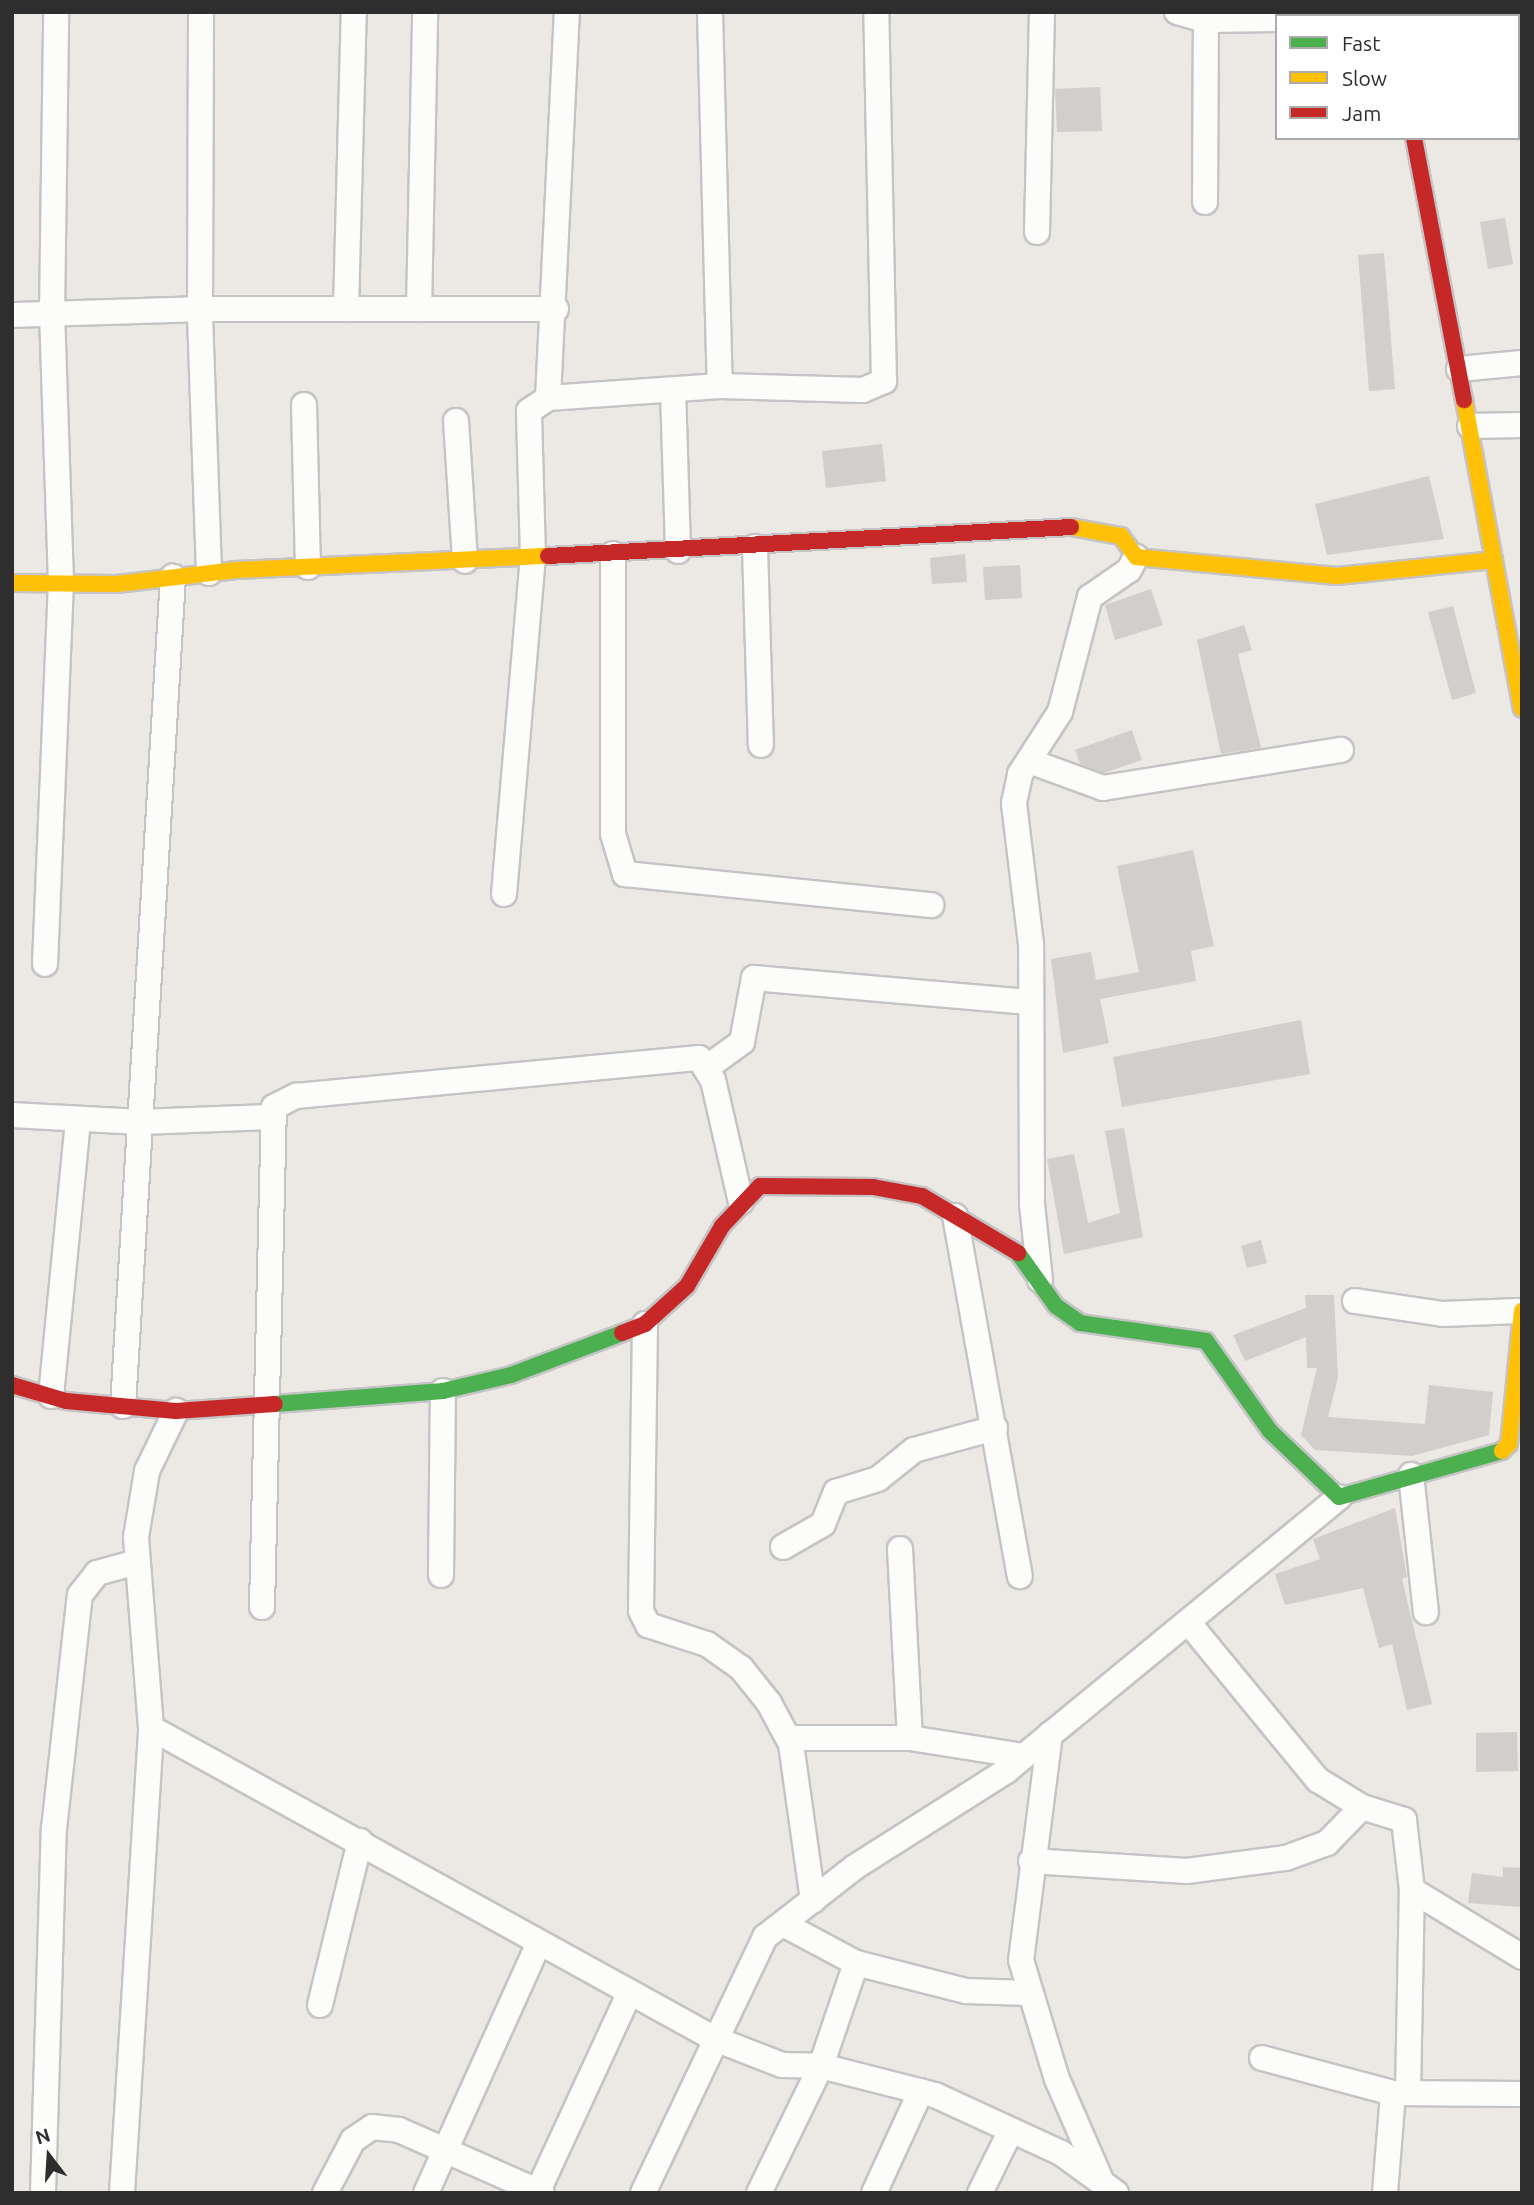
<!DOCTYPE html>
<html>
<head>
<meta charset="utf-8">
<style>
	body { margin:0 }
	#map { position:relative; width:1534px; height:2205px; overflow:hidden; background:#ece8e4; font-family:Ubuntu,sans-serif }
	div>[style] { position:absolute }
	.building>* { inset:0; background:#d1cecb }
	.roads { filter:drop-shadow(2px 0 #c5c4c5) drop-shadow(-2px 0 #c5c4c5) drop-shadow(0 2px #c5c4c5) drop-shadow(0 -2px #c5c4c5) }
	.street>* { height:24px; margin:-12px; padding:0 12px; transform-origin:12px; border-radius:12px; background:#fcfcfb }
	.fast>* { height:16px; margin:-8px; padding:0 8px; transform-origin:8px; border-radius:8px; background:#4caf50 }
	.slow>* { height:16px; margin:-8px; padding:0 8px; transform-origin:8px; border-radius:8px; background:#ffc107 }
	.jam>* { height:16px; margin:-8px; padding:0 8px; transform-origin:8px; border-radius:8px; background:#c62828 }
	span { translate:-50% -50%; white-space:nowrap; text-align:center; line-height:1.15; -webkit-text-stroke:7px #fff; paint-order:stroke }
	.frame { position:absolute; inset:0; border:14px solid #2e2e2e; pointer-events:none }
	.legend { position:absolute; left:1275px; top:14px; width:245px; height:126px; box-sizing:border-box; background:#fff; border:2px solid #ababab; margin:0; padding:9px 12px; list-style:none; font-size:21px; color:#2e2e2e }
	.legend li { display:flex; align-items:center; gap:14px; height:35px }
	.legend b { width:35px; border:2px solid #ababab }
	.north { position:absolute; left:14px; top:2121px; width:70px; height:70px; -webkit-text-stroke:5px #fff; paint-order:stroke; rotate:343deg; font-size:19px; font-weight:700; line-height:28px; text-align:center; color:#2e2e2e }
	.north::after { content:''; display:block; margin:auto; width:24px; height:32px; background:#2e2e2e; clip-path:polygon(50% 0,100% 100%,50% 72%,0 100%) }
</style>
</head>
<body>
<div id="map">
	<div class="building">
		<i style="clip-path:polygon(1100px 87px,1102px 131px,1057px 132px,1055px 89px)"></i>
		<i style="clip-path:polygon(1505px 218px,1513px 264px,1488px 269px,1480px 222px)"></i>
		<i style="clip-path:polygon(1384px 253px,1395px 389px,1369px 391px,1358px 255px)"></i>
		<i style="clip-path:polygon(882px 444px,886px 481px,826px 488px,822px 451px)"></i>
		<i style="clip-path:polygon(1429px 476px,1444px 539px,1327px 555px,1315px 504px)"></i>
		<i style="clip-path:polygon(965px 554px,967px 582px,932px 584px,930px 558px)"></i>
		<i style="clip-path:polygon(1020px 565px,1022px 598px,985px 600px,983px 567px)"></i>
		<i style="clip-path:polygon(1151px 589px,1163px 625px,1115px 640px,1105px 605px)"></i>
		<i style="clip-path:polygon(1453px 606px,1476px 693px,1452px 700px,1428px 612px)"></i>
		<i style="clip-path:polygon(1244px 625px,1252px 650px,1238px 654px,1261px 748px,1221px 754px,1197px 640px)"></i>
		<i style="clip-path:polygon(1132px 730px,1142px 760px,1104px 773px,1080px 764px,1075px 750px)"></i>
		<i style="clip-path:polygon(1193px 850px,1214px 946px,1191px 951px,1196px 981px,1100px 999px,1109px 1043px,1063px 1053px,1051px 959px,1091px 952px,1096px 980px,1139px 972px,1117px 866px)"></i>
		<i style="clip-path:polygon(1301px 1020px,1310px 1074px,1122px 1107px,1113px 1057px)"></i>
		<i style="clip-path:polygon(1124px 1128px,1143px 1237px,1064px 1254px,1047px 1159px,1074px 1154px,1088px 1223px,1120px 1213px,1105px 1131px)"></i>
		<i style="clip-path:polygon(1261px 1240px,1267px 1263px,1247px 1268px,1241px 1246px)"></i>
		<i style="clip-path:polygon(1305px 1295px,1334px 1295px,1338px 1378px,1328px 1417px,1425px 1424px,1429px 1385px,1493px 1392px,1489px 1435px,1412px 1456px,1315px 1450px,1301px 1435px,1317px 1368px,1307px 1368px,1306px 1337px,1245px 1361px,1233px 1335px,1306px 1308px)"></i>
		<i style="clip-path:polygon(1395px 1508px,1407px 1577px,1402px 1579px,1432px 1704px,1407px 1710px,1392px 1644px,1379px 1648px,1363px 1588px,1285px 1605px,1275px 1574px,1320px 1559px,1313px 1539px)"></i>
		<i style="clip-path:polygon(1517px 1732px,1518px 1771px,1476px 1772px,1476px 1733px)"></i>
		<i style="clip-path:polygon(1503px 1867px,1522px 1868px,1522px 1907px,1468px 1903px,1472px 1873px,1503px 1877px)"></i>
	</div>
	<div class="roads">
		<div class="street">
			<i style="left:710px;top:12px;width:374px;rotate:88.5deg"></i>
			<i style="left:1177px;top:12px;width:29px;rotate:16deg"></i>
			<i style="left:1205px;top:20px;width:72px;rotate:-0.8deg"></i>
			<i style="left:1518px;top:58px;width:4px"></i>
			<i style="left:1205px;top:202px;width:190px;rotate:-89.7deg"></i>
			<i style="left:1037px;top:232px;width:220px;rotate:-88.7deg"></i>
			<i style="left:346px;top:309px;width:297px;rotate:-88.5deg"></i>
			<i style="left:419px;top:309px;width:297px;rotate:-88.8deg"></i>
			<i style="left:12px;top:315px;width:188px;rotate:-1.8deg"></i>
			<i style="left:200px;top:309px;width:297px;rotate:-89.8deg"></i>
			<i style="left:1459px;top:369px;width:63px;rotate:-5.4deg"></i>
			<i style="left:673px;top:390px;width:161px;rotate:88.2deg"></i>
			<i style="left:548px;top:398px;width:386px;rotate:-87.2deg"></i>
			<i style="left:304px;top:405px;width:162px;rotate:88.6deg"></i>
			<i style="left:456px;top:421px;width:140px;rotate:86.3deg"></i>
			<i style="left:1470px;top:426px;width:52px;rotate:-1.1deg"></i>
			<i style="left:755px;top:547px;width:198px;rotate:88.3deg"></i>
			<i style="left:613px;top:554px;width:280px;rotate:90deg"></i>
			<i style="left:613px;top:834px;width:42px;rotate:73.3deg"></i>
			<i style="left:625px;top:874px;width:308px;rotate:5.8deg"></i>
			<i style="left:209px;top:573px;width:264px;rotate:-92deg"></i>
			<i style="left:200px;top:309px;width:356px"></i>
			<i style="left:1029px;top:761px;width:79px;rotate:20deg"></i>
			<i style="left:1103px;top:788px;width:241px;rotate:-9.1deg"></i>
			<i style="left:504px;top:894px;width:338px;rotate:-85.1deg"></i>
			<i style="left:533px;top:557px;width:146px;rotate:-91.6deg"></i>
			<i style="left:529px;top:411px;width:23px;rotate:-34deg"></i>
			<i style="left:548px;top:398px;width:172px;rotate:-4deg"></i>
			<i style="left:720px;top:386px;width:143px;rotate:1.6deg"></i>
			<i style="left:863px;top:390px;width:23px;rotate:-23deg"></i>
			<i style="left:884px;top:381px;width:369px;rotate:-91.2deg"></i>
			<i style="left:45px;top:964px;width:381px;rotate:-87.6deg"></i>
			<i style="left:61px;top:583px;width:269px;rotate:-91.9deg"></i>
			<i style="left:52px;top:314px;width:302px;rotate:-89.2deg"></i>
			<i style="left:709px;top:1066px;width:41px;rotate:-36deg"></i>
			<i style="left:742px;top:1042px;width:65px;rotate:-79.4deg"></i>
			<i style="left:754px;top:978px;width:278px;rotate:5deg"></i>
			<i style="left:12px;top:1115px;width:128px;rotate:3.1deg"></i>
			<i style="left:140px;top:1122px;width:130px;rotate:-2.2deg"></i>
			<i style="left:955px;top:1216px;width:366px;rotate:79.8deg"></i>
			<i style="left:1040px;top:1280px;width:76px;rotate:-96deg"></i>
			<i style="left:1032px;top:1204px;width:260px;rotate:-90.2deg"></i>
			<i style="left:1031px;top:944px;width:142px;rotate:-96.9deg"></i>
			<i style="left:1014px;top:803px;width:30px;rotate:-78deg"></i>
			<i style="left:1020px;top:774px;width:74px;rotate:-57.2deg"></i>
			<i style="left:1060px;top:712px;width:119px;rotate:-75.4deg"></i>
			<i style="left:1090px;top:597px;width:47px;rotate:-34.7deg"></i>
			<i style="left:1129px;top:570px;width:15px;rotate:-62deg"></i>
			<i style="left:1355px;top:1301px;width:89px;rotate:8.4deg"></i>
			<i style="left:1443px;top:1314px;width:75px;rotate:-2.3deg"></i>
			<i style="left:645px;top:1324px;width:287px;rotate:90.8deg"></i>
			<i style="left:641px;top:1611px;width:16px;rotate:63deg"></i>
			<i style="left:648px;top:1625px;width:62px;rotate:17.9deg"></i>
			<i style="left:707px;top:1644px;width:42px;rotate:35.2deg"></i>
			<i style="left:741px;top:1668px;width:45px;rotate:51.3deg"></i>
			<i style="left:769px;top:1703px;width:47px;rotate:61.8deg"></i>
			<i style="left:791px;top:1744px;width:158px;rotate:82deg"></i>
			<i style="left:51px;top:1396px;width:277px;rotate:-84.4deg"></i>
			<i style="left:123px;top:1406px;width:831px;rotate:-86.55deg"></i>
			<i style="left:1411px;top:1475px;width:138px;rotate:83.8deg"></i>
			<i style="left:783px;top:1547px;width:46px;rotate:-29.9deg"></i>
			<i style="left:823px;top:1524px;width:35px;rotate:-68deg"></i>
			<i style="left:836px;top:1492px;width:44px;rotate:-17.2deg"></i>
			<i style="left:878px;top:1479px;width:46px;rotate:-38.9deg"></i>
			<i style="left:914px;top:1450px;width:84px;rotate:-15.2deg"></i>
			<i style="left:900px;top:1549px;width:189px;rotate:87deg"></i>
			<i style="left:441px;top:1575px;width:184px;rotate:-89.4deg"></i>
			<i style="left:262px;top:1607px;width:500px;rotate:-88.63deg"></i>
			<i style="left:274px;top:1107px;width:25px;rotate:-27deg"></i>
			<i style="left:296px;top:1096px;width:405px;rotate:-5.4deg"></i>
			<i style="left:699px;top:1058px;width:26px;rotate:58deg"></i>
			<i style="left:713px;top:1080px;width:125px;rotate:77.1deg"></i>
			<i style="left:1188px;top:1622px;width:205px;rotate:50.6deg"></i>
			<i style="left:1318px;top:1780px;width:52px;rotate:31.5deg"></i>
			<i style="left:1362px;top:1807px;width:44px;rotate:17.2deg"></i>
			<i style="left:1404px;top:1820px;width:70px;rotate:83.5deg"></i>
			<i style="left:1412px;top:1890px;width:129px;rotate:31.3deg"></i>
			<i style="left:151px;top:1728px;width:644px;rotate:28.87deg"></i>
			<i style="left:715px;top:2039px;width:72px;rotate:21.2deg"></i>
			<i style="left:782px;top:2065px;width:39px;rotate:1deg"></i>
			<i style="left:821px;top:2066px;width:118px;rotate:14.3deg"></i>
			<i style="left:935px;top:2095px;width:139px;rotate:24.7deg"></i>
			<i style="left:1061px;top:2153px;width:68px;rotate:36deg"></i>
			<i style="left:1050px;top:1734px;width:228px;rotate:97.3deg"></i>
			<i style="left:1021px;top:1960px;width:124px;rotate:73.2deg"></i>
			<i style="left:1057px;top:2079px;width:108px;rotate:66.5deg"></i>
			<i style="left:789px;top:1738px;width:121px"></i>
			<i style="left:910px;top:1738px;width:115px;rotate:9deg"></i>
			<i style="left:1031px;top:1861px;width:156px;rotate:3.7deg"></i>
			<i style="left:1187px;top:1871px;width:100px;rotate:-7.5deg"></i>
			<i style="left:1286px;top:1858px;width:44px;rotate:-20.1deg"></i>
			<i style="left:1327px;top:1843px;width:50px;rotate:-45.8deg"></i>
			<i style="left:856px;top:1963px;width:114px;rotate:14.3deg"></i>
			<i style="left:966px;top:1991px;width:63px;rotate:1.8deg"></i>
			<i style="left:320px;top:2005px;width:169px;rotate:-76.3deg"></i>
			<i style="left:1262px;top:2058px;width:136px;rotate:15deg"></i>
			<i style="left:1393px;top:2093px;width:129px;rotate:0.4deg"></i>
			<i style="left:1408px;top:2093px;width:203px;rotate:-88.9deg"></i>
			<i style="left:43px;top:2193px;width:364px;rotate:-88.3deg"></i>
			<i style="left:54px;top:1829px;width:235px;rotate:-83.7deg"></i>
			<i style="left:80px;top:1595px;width:28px;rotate:-52deg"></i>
			<i style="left:97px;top:1573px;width:41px;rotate:-15.4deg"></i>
			<i style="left:122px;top:2193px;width:466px;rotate:-86.4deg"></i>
			<i style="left:151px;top:1728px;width:192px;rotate:-94.5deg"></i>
			<i style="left:136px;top:1537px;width:67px;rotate:-80.5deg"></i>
			<i style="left:147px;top:1471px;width:67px;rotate:-64.2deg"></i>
			<i style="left:325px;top:2193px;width:60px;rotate:-62.2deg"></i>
			<i style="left:353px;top:2140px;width:23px;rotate:-34deg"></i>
			<i style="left:372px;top:2127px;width:27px;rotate:6deg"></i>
			<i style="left:399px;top:2130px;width:156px;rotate:23.8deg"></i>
			<i style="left:426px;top:2193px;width:272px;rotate:-65.7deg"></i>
			<i style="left:537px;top:2193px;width:219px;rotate:-65.2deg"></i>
			<i style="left:643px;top:2193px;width:284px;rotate:-64.5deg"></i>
			<i style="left:765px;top:1937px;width:114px;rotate:-37.9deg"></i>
			<i style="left:855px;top:1867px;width:179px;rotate:-32.4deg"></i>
			<i style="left:1006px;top:1771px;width:431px;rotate:-39.4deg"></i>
			<i style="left:759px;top:2193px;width:141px;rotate:-64deg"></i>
			<i style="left:821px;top:2066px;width:109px;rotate:-71.2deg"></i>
			<i style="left:856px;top:1963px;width:83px;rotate:-151.9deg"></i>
			<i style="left:874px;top:2193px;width:112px;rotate:-65.3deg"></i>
			<i style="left:980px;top:2193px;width:70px;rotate:-63.8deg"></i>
			<i style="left:1385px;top:2193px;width:100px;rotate:-85.4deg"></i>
		</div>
		<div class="fast">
			<i style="left:1385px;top:12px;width:4px;rotate:76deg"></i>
			<i style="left:1018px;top:1253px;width:65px;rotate:54.4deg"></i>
			<i style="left:1056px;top:1306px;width:29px;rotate:35deg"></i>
			<i style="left:1080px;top:1323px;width:127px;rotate:8.1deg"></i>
			<i style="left:1206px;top:1341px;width:110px;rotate:54.6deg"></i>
			<i style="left:1270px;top:1431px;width:95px;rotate:43.7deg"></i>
			<i style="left:1339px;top:1497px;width:169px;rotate:-15.8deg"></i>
			<i style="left:275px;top:1404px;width:169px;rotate:-4.4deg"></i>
			<i style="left:443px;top:1391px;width:70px;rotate:-13.2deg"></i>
			<i style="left:511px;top:1375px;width:119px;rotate:-20.7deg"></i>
		</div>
		<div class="slow">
			<i style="left:1464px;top:400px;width:314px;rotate:79.4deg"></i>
			<i style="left:1071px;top:527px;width:51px;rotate:10.2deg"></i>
			<i style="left:1121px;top:536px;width:26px;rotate:54deg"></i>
			<i style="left:1136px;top:557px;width:202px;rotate:5.4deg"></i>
			<i style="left:1337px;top:576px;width:158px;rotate:-5.8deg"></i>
			<i style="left:12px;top:583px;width:105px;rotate:0.5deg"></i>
			<i style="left:117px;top:584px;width:120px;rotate:-6.7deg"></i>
			<i style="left:236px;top:570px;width:312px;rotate:-2.6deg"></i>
			<i style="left:1502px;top:1451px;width:10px;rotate:-45deg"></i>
			<i style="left:1509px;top:1444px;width:134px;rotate:-84.4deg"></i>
		</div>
		<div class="jam">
			<i style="left:1414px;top:138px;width:267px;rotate:79.2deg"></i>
			<i style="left:548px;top:556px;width:524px;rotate:-3.17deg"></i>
			<i style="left:622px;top:1333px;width:25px;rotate:-21deg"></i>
			<i style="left:645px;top:1324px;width:57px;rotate:-42.1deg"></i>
			<i style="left:687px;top:1286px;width:69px;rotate:-59.7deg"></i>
			<i style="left:722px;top:1226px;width:55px;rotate:-46.5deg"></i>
			<i style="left:760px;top:1186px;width:113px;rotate:0.5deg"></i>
			<i style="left:873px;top:1187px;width:50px;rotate:10.4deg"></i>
			<i style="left:922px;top:1196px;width:112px;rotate:30.7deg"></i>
			<i style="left:12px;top:1385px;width:56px;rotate:16.5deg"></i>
			<i style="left:66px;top:1401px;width:110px;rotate:5.2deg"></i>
			<i style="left:176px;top:1411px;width:99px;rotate:-4deg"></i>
		</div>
	</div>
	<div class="frame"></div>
	<ul class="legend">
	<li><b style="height:9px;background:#4caf50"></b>Fast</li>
	<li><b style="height:9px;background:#ffc107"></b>Slow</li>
	<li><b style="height:9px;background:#c62828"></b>Jam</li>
	</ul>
	<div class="north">N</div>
</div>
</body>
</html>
